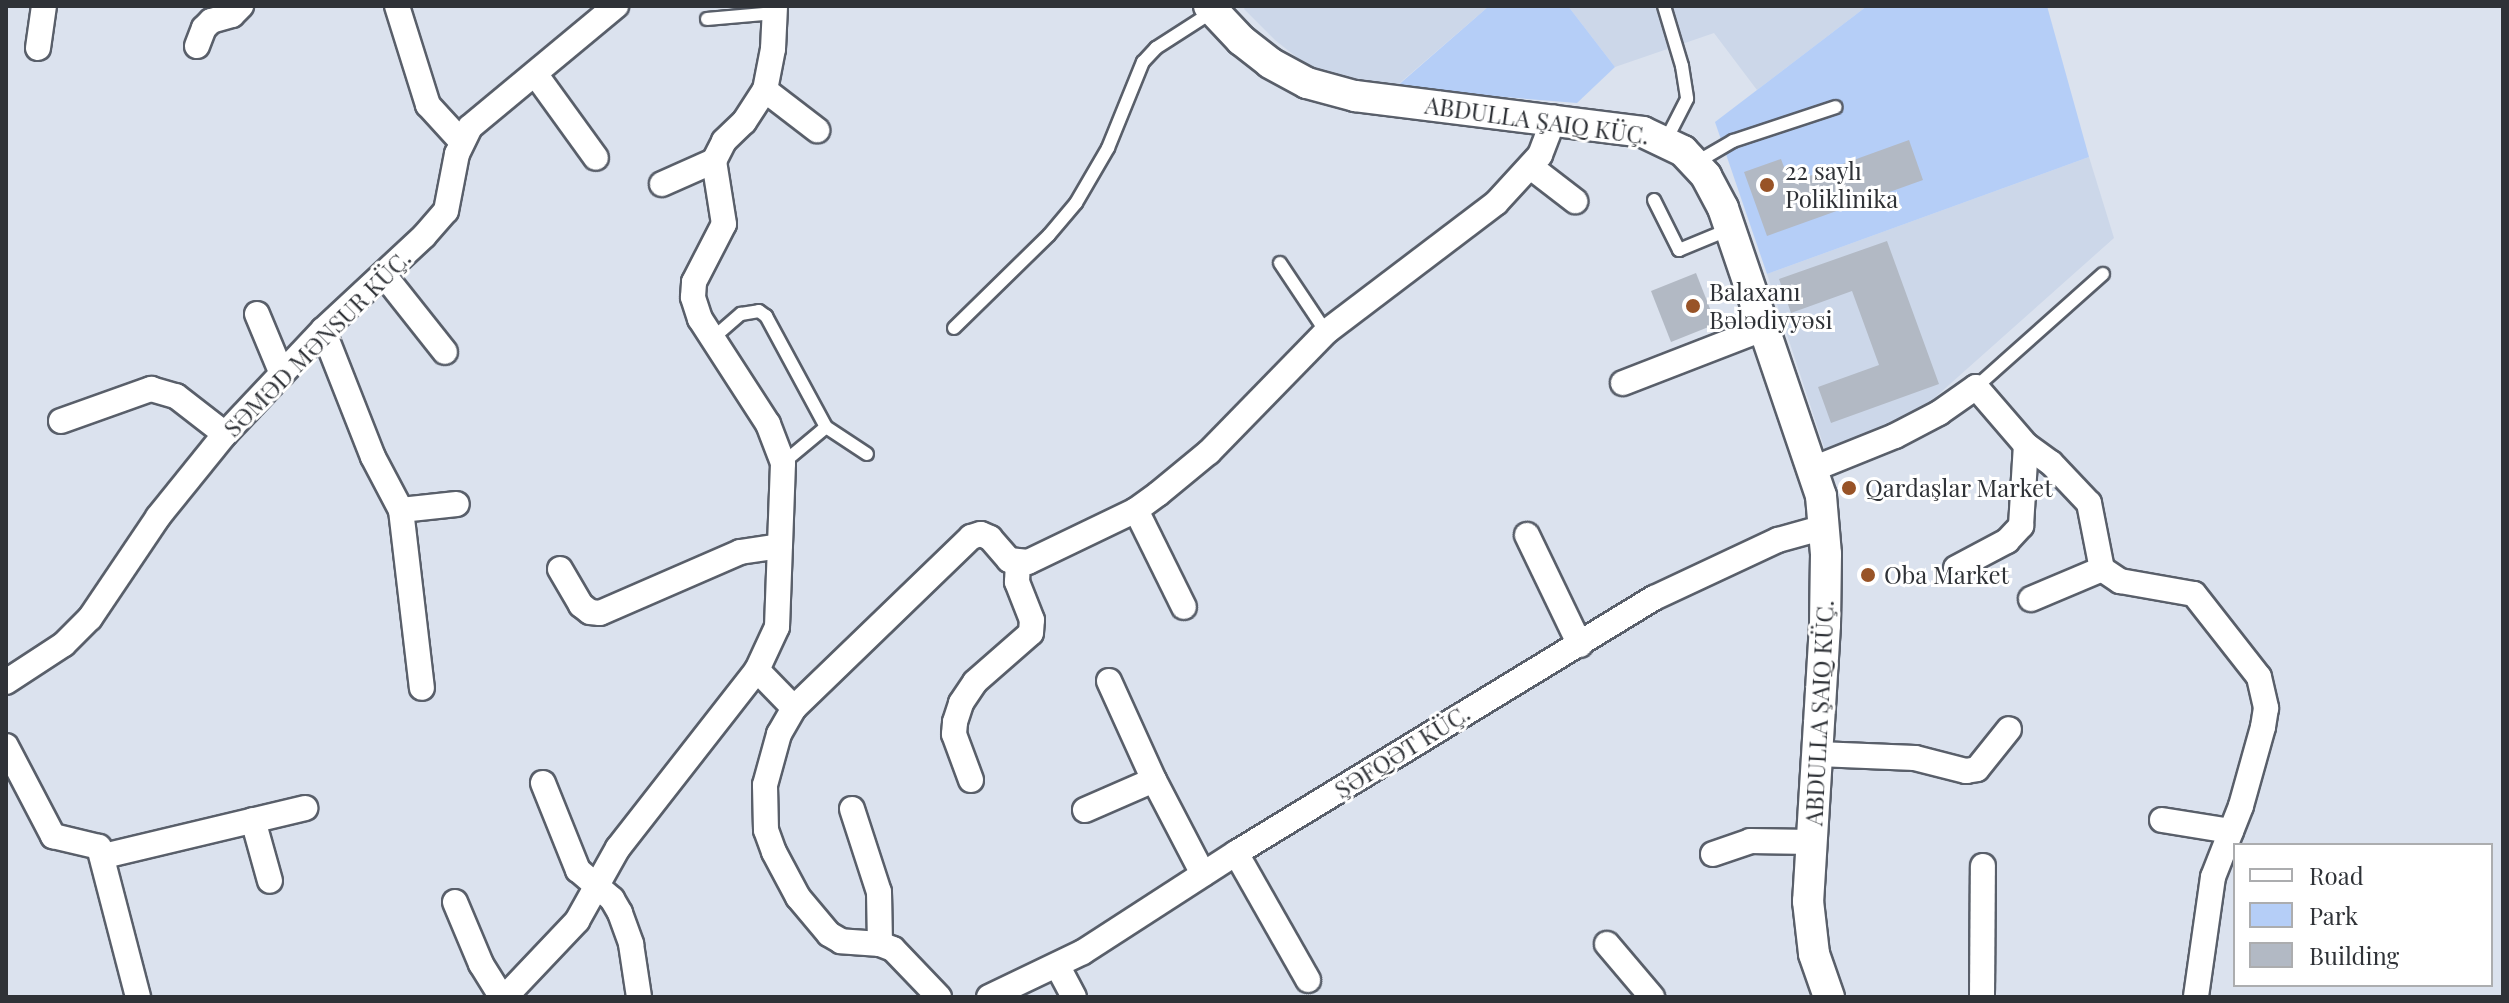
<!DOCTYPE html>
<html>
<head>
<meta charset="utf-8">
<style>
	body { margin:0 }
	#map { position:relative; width:2509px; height:1003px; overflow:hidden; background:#dbe2ee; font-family:"Playfair Display",serif }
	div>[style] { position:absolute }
	.built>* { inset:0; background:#ccd7e9 }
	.green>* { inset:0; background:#b5cef7 }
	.building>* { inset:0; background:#b2b9c4 }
	.roads { filter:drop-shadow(2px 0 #595f6a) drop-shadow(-2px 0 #595f6a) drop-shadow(0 2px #595f6a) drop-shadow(0 -2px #595f6a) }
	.service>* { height:12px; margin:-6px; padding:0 6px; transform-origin:6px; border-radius:6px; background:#fff }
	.minor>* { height:24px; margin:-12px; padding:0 12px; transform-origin:12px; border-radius:12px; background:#fff }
	.tertiary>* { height:30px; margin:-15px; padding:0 15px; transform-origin:15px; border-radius:15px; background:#fff }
	.dots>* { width:22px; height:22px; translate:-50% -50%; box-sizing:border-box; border:4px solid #fff; border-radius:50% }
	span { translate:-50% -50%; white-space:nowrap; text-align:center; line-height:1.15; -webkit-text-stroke:6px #fff; paint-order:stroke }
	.street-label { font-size:24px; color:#2f3237 }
	.poi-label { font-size:24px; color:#2f3237 }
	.left { translate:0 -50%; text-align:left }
	.frame { position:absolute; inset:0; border:8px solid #2f3237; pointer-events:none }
	.legend { position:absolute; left:2233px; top:843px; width:260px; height:144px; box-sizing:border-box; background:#fff; border:2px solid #acadaf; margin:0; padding:10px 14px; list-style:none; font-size:24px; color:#2f3237 }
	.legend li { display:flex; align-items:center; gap:16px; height:40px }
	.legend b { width:40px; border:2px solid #acadaf }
</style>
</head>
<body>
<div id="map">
	<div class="built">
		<i style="clip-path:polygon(1246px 6px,1489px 6px,1394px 88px,1343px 81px,1310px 68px,1275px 40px,1244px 9px)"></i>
		<i style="clip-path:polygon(1568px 6px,1867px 6px,1757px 90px,1714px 33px,1615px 67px)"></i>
		<i style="clip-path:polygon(2089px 157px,2114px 238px,1904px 425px,1826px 453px,1767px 274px)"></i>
	</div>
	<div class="green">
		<i style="clip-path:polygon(1489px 6px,1568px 6px,1615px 67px,1577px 103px,1395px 88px)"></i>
		<i style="clip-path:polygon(1867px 6px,2047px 6px,2089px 157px,1767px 274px,1715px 122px)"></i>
	</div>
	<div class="building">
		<i style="clip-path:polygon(1909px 140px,1923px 180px,1767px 236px,1744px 172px,1781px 159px,1790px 183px)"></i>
		<i style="clip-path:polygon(1887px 241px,1939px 384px,1831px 423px,1818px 387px,1879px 365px,1852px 291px,1791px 313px,1779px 279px)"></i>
		<i style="clip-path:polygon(1696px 273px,1716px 324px,1671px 342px,1651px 291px)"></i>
	</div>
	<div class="roads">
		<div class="service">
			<i style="left:1664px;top:6px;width:63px;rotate:73.3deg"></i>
			<i style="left:1682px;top:66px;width:33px;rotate:81deg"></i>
			<i style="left:1687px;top:99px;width:46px;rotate:117.1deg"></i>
			<i style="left:707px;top:19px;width:68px;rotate:-5deg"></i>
			<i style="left:1697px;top:162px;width:42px;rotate:-30.3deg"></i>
			<i style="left:1733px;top:141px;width:108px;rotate:-18.3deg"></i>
			<i style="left:1654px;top:200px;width:56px;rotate:63.4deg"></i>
			<i style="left:1679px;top:250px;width:55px;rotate:-22.4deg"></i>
			<i style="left:1280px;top:263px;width:83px;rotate:56.3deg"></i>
			<i style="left:954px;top:328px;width:133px;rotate:-44.4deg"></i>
			<i style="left:1049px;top:235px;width:42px;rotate:-49.8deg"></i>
			<i style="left:1076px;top:203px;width:64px;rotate:-59.8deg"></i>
			<i style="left:1108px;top:148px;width:93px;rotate:-67.9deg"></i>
			<i style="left:1143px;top:62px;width:19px;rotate:-47deg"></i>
			<i style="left:1156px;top:48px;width:67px;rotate:-32.7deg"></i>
			<i style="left:713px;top:338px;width:37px;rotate:-41deg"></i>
			<i style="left:741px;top:314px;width:18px;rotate:-9deg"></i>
			<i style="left:759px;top:311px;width:9px;rotate:36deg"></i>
			<i style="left:766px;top:316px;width:126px;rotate:61.6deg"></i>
			<i style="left:826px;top:427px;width:49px;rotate:33.4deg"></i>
			<i style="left:1976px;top:387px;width:170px;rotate:-41.7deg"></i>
			<i style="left:783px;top:463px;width:56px;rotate:-39.9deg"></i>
		</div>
		<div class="minor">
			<i style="left:397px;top:6px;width:104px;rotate:72.6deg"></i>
			<i style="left:428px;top:105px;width:49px;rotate:47.5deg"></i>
			<i style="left:197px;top:46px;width:19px;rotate:-69deg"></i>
			<i style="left:204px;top:28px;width:10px;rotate:-45deg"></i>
			<i style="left:211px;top:21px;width:22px;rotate:-16deg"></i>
			<i style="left:232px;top:15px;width:13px;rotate:-45deg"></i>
			<i style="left:38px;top:48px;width:42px;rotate:-81.9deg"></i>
			<i style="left:536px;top:75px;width:102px;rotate:54.1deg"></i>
			<i style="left:765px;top:90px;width:66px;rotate:37.6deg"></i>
			<i style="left:1531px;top:167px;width:56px;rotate:37.7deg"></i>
			<i style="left:662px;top:184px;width:57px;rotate:-23.9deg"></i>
			<i style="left:384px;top:275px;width:98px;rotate:51.6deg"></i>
			<i style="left:257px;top:314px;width:65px;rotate:67.4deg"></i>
			<i style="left:323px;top:330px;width:136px;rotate:68.5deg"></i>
			<i style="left:373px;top:457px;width:60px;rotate:62.2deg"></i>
			<i style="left:401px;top:510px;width:179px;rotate:83.3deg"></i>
			<i style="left:1623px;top:383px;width:152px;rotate:-21.2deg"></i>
			<i style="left:61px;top:421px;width:96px;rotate:-19.6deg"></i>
			<i style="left:151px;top:389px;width:26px;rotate:16deg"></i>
			<i style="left:176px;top:396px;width:62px;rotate:37.8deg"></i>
			<i style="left:1813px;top:469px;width:88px;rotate:-21.9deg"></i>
			<i style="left:1895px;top:436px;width:50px;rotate:-27.6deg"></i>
			<i style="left:1939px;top:413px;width:45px;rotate:-35.1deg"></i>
			<i style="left:1976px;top:387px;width:77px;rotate:49.2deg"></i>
			<i style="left:2026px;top:445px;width:31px;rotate:36deg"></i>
			<i style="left:2051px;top:463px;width:55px;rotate:46.5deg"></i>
			<i style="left:2089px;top:503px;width:67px;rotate:78.9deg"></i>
			<i style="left:2102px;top:569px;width:22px;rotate:34deg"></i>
			<i style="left:2120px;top:581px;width:75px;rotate:10deg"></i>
			<i style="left:2194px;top:594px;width:105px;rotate:51.9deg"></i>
			<i style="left:2259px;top:677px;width:32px;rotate:77deg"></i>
			<i style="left:2266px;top:708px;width:19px;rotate:99deg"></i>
			<i style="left:2263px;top:727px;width:82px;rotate:105.6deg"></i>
			<i style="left:2241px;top:806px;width:76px;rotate:111.5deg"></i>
			<i style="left:2213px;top:877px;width:121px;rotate:98.1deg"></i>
			<i style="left:401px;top:510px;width:56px;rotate:-6.1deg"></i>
			<i style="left:1136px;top:510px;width:108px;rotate:63.7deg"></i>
			<i style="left:1527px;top:535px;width:122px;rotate:64.3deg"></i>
			<i style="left:1956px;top:568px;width:58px;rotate:-27.9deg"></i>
			<i style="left:2007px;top:541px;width:21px;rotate:-47deg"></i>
			<i style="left:2021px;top:526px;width:81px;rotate:-86.5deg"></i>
			<i style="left:560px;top:569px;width:42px;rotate:59.7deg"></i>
			<i style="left:581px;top:605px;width:11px;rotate:38deg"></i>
			<i style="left:590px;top:612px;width:10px;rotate:6deg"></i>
			<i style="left:600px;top:613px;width:153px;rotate:-23.5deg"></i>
			<i style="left:740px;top:552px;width:40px;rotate:-8.5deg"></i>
			<i style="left:2031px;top:599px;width:77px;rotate:-22.9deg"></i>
			<i style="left:757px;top:670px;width:53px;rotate:45.8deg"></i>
			<i style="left:1109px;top:681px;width:109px;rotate:65.6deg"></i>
			<i style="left:1154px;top:780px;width:106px;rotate:62.5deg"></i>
			<i style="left:6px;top:682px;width:69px;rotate:-33.2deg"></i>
			<i style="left:64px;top:644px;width:37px;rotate:-45deg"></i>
			<i style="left:90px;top:618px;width:122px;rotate:-56deg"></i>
			<i style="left:158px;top:517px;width:107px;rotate:-51.1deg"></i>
			<i style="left:225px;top:434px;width:143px;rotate:-46.7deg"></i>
			<i style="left:323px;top:330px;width:138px;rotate:-42.9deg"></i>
			<i style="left:424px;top:236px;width:33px;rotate:-49deg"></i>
			<i style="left:446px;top:211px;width:58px;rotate:-79.1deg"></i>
			<i style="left:457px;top:154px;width:30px;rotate:-64deg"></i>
			<i style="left:470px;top:127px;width:190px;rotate:-39.7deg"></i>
			<i style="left:6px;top:746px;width:102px;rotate:62.4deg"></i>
			<i style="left:53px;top:836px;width:47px;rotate:13.4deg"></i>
			<i style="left:99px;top:847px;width:155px;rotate:75.4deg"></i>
			<i style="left:1818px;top:754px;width:97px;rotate:2.4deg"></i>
			<i style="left:1915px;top:758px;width:53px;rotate:14.3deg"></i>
			<i style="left:1966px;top:771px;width:11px;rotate:-10deg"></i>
			<i style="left:1977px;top:769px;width:51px;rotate:-51.3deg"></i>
			<i style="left:971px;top:780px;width:49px;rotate:-110.3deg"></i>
			<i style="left:954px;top:734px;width:12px;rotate:-85deg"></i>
			<i style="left:955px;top:722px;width:20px;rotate:-72deg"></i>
			<i style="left:961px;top:703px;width:25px;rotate:-56deg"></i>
			<i style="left:975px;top:682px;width:74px;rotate:-41.2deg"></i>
			<i style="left:1031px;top:633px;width:13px;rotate:-86deg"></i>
			<i style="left:1032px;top:620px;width:41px;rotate:-111.5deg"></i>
			<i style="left:1017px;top:582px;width:18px;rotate:-87deg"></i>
			<i style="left:543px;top:783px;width:94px;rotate:68.1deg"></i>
			<i style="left:578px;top:870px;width:45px;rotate:40.5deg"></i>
			<i style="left:612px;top:899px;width:16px;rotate:60deg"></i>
			<i style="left:620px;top:913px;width:33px;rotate:70deg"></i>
			<i style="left:631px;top:944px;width:54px;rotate:81.4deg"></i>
			<i style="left:852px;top:809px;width:87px;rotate:72deg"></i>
			<i style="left:879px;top:892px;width:52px;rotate:88.9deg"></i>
			<i style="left:1085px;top:810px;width:75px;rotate:-23.5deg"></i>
			<i style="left:253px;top:820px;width:63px;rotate:74.4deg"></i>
			<i style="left:2162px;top:820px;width:70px;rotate:9.1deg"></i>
			<i style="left:1236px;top:853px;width:146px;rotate:60.4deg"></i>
			<i style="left:1713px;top:854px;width:39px;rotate:-19deg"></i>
			<i style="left:1750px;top:841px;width:62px;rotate:0.9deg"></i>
			<i style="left:104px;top:856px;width:207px;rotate:-13.4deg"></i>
			<i style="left:455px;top:902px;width:67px;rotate:67.2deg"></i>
			<i style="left:481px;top:964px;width:39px;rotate:58deg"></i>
			<i style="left:1607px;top:944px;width:70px;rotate:49.7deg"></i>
			<i style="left:1057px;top:965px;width:36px;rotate:62deg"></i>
			<i style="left:505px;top:997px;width:105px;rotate:-46.5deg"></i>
			<i style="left:577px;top:921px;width:84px;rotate:-60.7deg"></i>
			<i style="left:618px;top:848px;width:226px;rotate:-52deg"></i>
			<i style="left:757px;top:670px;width:47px;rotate:-65.1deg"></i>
			<i style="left:777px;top:627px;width:164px;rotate:-87.9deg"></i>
			<i style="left:783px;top:463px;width:42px;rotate:-111deg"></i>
			<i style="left:768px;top:424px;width:125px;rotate:-122.9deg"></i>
			<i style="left:700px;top:319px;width:23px;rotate:-108deg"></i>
			<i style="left:693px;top:297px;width:15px;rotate:-86deg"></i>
			<i style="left:694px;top:282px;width:65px;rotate:-62.7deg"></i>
			<i style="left:724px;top:224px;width:64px;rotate:-99deg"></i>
			<i style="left:714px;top:161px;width:22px;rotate:-63deg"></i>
			<i style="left:724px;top:141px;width:28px;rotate:-44deg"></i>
			<i style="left:744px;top:122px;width:38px;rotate:-57deg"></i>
			<i style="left:765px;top:90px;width:42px;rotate:-79deg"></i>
			<i style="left:773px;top:49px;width:43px;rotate:-87.3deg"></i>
			<i style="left:939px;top:997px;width:66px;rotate:-133.8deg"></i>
			<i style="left:893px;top:949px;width:14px;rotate:-159deg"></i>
			<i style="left:880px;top:944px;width:39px;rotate:-176deg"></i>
			<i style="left:841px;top:941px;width:14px;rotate:-150deg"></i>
			<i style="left:829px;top:934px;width:48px;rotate:-130deg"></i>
			<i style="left:798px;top:897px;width:51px;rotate:-118.1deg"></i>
			<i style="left:774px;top:852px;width:23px;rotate:-110deg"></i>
			<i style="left:766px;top:830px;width:45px;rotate:-91.3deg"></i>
			<i style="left:765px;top:785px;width:53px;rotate:-74.6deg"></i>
			<i style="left:779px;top:734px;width:30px;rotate:-60deg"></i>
			<i style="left:794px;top:708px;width:246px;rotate:-44deg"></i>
			<i style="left:971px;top:537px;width:10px;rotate:-17deg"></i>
			<i style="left:981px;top:534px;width:10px;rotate:24deg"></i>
			<i style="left:990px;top:538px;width:29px;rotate:49deg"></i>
			<i style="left:1009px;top:560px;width:19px;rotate:6deg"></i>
			<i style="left:1028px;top:562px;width:120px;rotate:-25.7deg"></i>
			<i style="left:1136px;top:510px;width:27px;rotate:-36deg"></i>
			<i style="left:1158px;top:494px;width:66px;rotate:-39.5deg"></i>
			<i style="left:1209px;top:452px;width:168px;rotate:-45.7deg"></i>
			<i style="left:1326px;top:332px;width:213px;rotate:-37.2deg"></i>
			<i style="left:1496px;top:203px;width:65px;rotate:-47.5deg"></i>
			<i style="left:1540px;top:155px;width:40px;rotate:-69deg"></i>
			<i style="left:989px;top:997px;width:104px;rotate:-25.6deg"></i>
			<i style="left:1083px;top:952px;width:182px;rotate:-32.9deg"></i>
			<i style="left:1236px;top:853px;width:490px;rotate:-31.4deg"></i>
			<i style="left:1654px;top:598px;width:137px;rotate:-25.1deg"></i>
			<i style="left:1778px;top:540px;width:49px;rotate:-15.5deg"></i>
			<i style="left:1982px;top:997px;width:131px;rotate:-89.6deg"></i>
		</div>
		<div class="tertiary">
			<i style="left:1209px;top:6px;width:47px;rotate:46.7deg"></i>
			<i style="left:1241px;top:40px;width:37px;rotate:38deg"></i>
			<i style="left:1270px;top:63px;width:42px;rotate:28.4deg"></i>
			<i style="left:1307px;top:83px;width:50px;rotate:15.2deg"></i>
			<i style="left:1355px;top:96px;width:290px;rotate:7.1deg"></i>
			<i style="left:1643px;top:132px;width:44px;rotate:25.4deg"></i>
			<i style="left:1683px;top:151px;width:34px;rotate:47deg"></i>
			<i style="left:1706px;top:176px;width:36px;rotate:62deg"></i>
			<i style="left:1723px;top:208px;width:304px;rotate:71.2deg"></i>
			<i style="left:1821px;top:496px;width:58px;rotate:85.1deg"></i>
			<i style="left:1826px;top:554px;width:71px;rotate:90.8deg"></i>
			<i style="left:1825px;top:625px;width:277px;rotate:93.5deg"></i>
			<i style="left:1808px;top:901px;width:53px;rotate:83.5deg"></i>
			<i style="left:1814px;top:954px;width:46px;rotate:70.8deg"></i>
		</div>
	</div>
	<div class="dots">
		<i style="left:1767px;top:185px;background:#985327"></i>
		<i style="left:1693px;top:306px;background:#985327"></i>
		<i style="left:1849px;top:488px;background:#985327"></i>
		<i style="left:1868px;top:575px;background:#985327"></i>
	</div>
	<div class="street-label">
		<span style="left:1537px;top:120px;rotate:8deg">ABDULLA ŞAIQ KÜÇ.</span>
		<span style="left:317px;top:343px;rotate:-45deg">SƏMƏD MƏNSUR KÜÇ.</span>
		<span style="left:1819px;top:713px;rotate:-87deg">ABDULLA ŞAIQ KÜÇ.</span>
		<span style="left:1402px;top:751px;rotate:-32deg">ŞƏFQƏT KÜÇ.</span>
	</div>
	<div class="poi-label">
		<span class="left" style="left:1785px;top:185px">22 saylı<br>Poliklinika</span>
		<span class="left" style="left:1709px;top:306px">Balaxanı<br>Bələdiyyəsi</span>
		<span class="left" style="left:1865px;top:488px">Qardaşlar Market</span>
		<span class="left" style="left:1884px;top:575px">Oba Market</span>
	</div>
	<div class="frame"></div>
	<ul class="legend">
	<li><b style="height:10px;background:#fff"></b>Road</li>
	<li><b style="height:22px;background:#b5cef7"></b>Park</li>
	<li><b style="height:22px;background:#b2b9c4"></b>Building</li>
	</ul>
</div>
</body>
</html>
